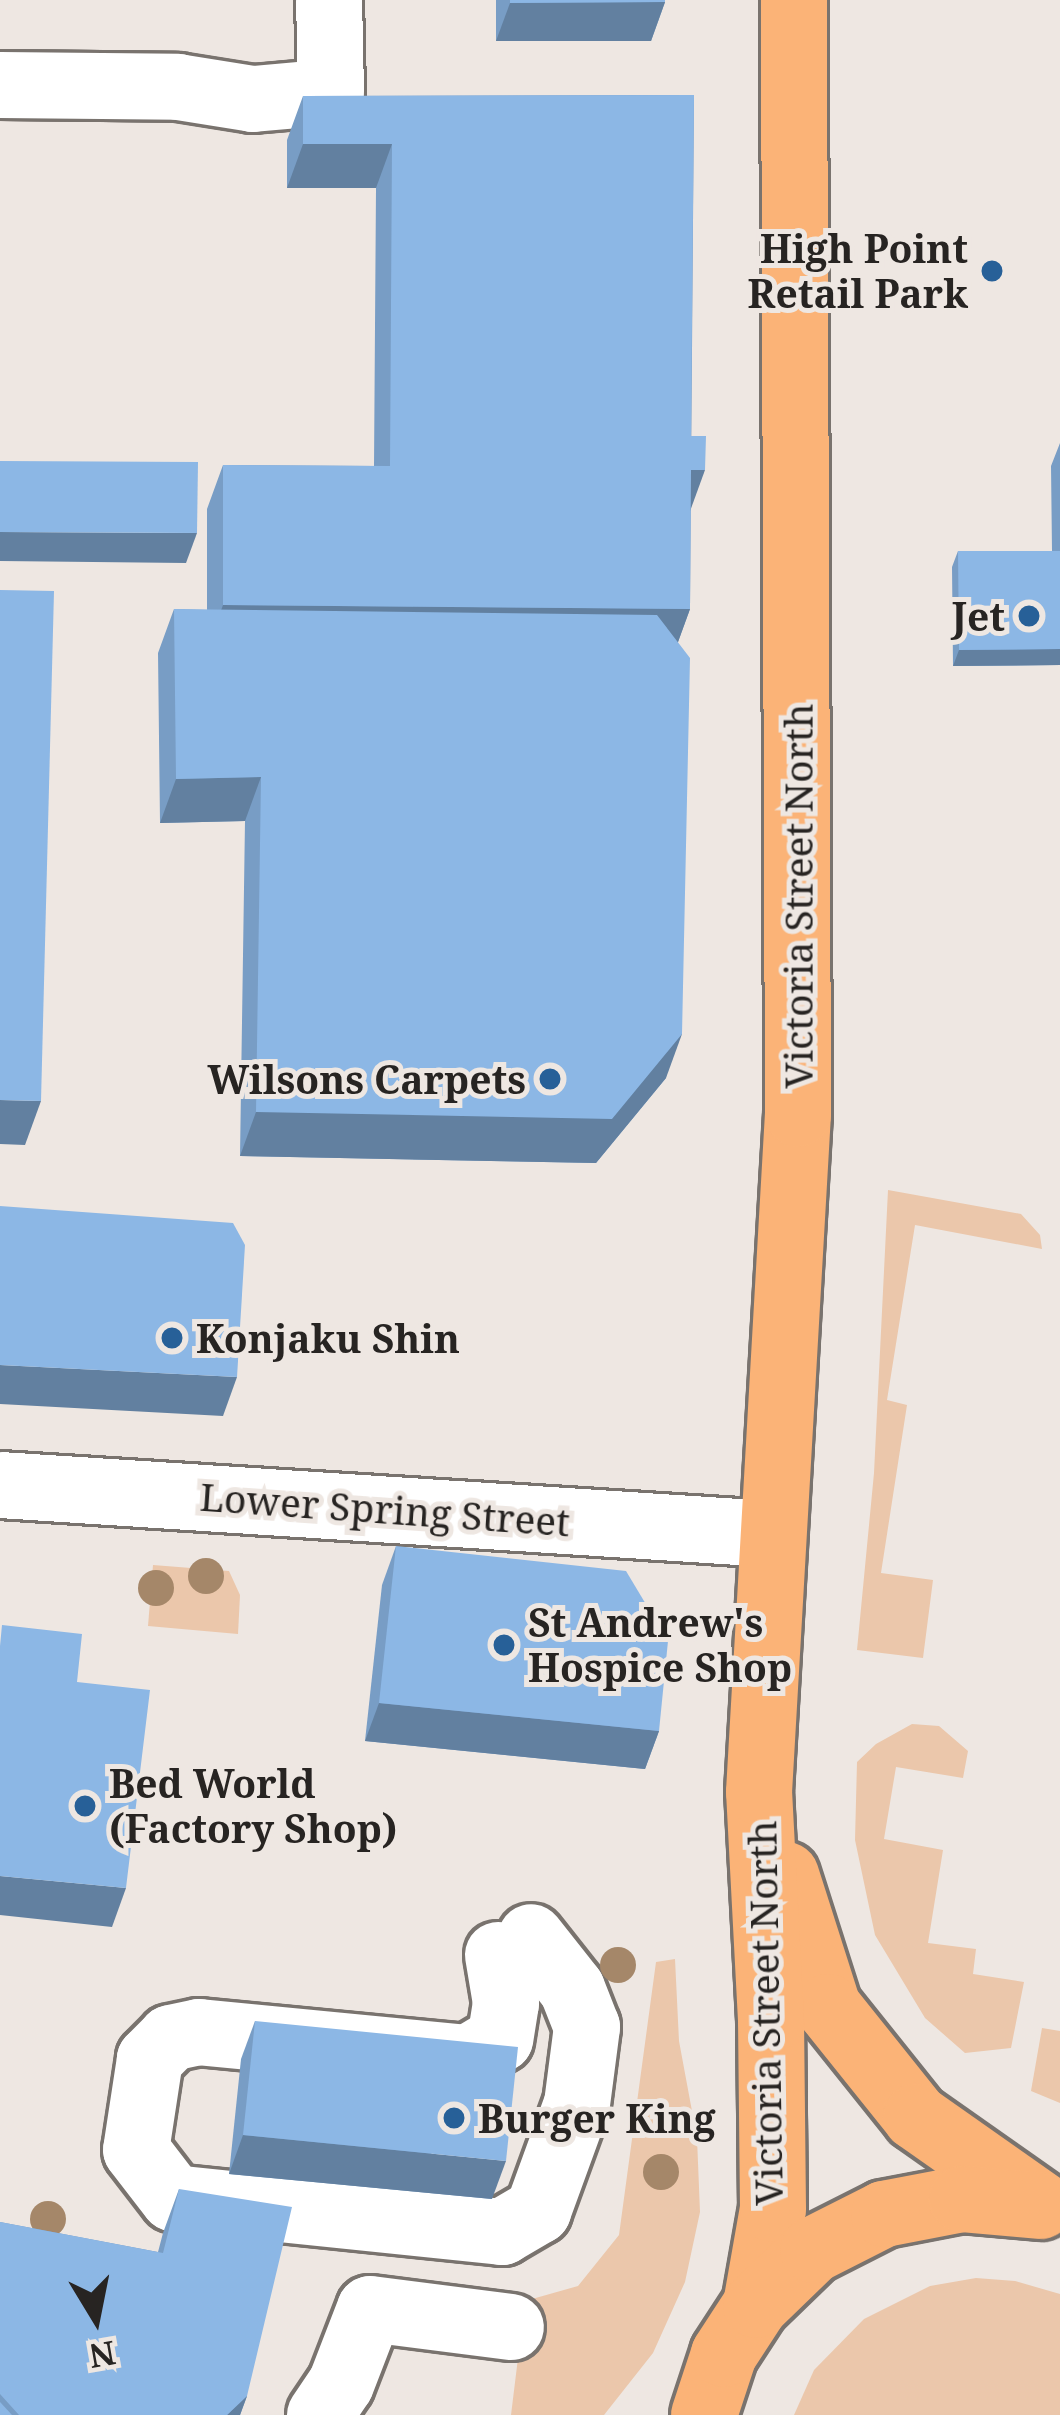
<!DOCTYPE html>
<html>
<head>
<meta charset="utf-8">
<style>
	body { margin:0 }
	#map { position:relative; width:1060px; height:2415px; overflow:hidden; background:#eee7e2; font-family:"Noto Serif",serif }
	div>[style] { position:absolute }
	.green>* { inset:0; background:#ebc7ab }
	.roads { filter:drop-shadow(3px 0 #79736e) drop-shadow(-3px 0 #79736e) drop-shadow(0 3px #79736e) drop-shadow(0 -3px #79736e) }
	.minor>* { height:66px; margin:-33px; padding:0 33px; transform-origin:33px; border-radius:33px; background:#fff }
	.highway>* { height:66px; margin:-33px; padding:0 33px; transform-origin:33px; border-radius:33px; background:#fbb377 }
	.trees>* { width:36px; height:36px; margin:-18px; border-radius:50%; background:#a58769 }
	.wall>* { inset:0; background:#789dc5 }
	.shaded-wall>* { inset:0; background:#6280a0 }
	.building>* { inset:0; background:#8cb7e5 }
	.dots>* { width:33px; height:33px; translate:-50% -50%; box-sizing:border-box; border:6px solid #eee7e2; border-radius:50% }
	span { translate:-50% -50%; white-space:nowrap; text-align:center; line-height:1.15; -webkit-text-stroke:10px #eee7e2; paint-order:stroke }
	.poi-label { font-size:39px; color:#272422; font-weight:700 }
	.right { translate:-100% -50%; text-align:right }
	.left { translate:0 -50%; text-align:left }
	.street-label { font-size:39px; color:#272422 }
	.north { position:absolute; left:36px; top:2259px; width:120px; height:120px; -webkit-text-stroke:9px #eee7e2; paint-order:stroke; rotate:170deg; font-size:33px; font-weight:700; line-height:48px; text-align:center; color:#272422 }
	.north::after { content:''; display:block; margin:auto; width:42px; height:54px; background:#272422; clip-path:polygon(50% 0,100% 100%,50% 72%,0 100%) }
</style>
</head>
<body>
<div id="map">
	<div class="green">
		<i style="clip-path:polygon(888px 1190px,1021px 1214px,1040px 1235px,1042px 1249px,915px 1225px,887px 1400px,907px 1405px,881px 1573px,933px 1580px,923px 1658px,857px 1650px,874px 1473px)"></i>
		<i style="clip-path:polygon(153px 1565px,229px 1571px,240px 1595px,238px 1634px,148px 1626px)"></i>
		<i style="clip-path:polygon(912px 1724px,939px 1726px,968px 1751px,963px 1778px,896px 1767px,884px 1839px,943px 1850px,928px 1943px,976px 1949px,973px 1974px,1024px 1982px,1011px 2048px,965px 2053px,925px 2018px,875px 1935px,855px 1840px,857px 1762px,876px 1744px)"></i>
		<i style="clip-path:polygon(675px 1959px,679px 2041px,697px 2138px,700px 2212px,685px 2282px,653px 2353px,604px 2415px,511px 2415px,525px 2301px,578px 2286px,619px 2235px,656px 1962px)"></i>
		<i style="clip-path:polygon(1042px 2028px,1060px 2031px,1060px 2103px,1031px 2091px)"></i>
		<i style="clip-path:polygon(976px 2278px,1015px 2281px,1060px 2294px,1060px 2415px,794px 2415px,814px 2370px,864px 2319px,930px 2286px)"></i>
	</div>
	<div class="roads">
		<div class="minor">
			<i style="left:0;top:85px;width:178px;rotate:0.6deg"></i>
			<i style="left:178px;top:87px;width:76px;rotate:9.1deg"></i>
			<i style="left:253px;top:99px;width:78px;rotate:-5.1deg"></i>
			<i style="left:331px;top:92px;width:92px;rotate:-91.2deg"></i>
			<i style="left:0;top:1485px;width:772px;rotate:3.64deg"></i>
			<i style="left:498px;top:1955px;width:49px;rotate:80.5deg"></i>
			<i style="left:506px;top:2003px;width:36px;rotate:99deg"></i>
			<i style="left:500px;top:2039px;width:37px;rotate:149deg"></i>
			<i style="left:468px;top:2058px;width:270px;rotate:-174.5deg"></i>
			<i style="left:199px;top:2032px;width:29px;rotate:168deg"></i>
			<i style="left:171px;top:2038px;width:30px;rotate:135deg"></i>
			<i style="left:150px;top:2059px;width:92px;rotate:98.7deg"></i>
			<i style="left:136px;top:2150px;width:61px;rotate:52.4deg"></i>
			<i style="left:173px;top:2198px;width:331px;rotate:5.9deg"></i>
			<i style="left:502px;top:2232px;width:42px;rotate:-30.3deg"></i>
			<i style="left:538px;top:2211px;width:114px;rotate:-70deg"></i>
			<i style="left:577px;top:2104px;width:78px;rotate:-82.6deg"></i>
			<i style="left:587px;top:2027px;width:41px;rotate:-111.5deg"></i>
			<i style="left:572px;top:1989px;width:66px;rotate:-128.3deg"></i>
			<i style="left:320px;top:2415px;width:37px;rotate:-56deg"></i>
			<i style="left:341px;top:2384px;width:80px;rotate:-68.9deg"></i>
			<i style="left:370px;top:2309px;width:142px;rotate:7.3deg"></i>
		</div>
		<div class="highway">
			<i style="left:786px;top:1875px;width:139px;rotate:72.3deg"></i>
			<i style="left:828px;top:2007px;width:141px;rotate:51.3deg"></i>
			<i style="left:916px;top:2117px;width:153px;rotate:35.1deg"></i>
			<i style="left:756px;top:2305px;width:97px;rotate:-80deg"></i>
			<i style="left:773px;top:2209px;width:189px;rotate:-90.6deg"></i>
			<i style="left:771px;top:2020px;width:228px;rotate:-93deg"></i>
			<i style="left:759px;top:1792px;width:679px;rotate:-86.71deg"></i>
			<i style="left:798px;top:1114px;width:1114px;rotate:-90.21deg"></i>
			<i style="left:704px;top:2415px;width:64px;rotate:-71.8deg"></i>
			<i style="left:724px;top:2354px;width:59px;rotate:-56.9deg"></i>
			<i style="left:756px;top:2305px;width:79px;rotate:-44deg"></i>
			<i style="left:813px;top:2250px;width:80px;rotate:-26.9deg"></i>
			<i style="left:884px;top:2214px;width:79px;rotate:-10.9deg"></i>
			<i style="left:962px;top:2199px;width:79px;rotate:5.1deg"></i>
		</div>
	</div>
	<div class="trees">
		<i style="left:206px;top:1576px"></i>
		<i style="left:156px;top:1588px"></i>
		<i style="left:618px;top:1965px"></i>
		<i style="left:661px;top:2172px"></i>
		<i style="left:48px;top:2219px"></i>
	</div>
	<div class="wall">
		<i style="clip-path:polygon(496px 0,665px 0,665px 2px,651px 41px,496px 41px)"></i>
		<i style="clip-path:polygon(694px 95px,690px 609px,678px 642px,666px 1078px,596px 1163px,240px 1156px,245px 821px,160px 823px,158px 653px,174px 609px,207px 610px,207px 509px,223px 465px,374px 466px,376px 188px,287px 188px,287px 140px,303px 96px)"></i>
		<i style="clip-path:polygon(1060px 443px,1060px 665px,953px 666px,952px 567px,958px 551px,1052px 551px,1051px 466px)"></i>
		<i style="clip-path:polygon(396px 1546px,659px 1731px,645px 1769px,365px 1741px,382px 1585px)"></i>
		<i style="clip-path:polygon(255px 2021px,492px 2199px,229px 2174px,241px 2059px)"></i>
		<i style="clip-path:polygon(179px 2189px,247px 2396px,240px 2415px,0 2415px,0 2222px,158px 2252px,163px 2233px)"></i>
	</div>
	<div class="shaded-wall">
		<i style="clip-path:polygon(665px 2px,651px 41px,496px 41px,510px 3px)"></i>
		<i style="clip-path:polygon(303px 144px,392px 144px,376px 188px,287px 188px)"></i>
		<i style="clip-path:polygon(691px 470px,705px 470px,689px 514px)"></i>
		<i style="clip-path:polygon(0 532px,197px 533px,186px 563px,0 561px)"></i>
		<i style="clip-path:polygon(223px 605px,690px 609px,674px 653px,207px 650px)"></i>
		<i style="clip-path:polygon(1060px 649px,1060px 665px,953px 666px,959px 650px)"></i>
		<i style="clip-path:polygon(261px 777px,245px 821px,160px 823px,176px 779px)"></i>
		<i style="clip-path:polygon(682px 1034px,666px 1078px,596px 1163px,240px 1156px,256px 1112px)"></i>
		<i style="clip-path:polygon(0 1100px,41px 1101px,25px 1145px,0 1144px)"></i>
		<i style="clip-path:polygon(0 1365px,237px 1377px,223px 1416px,0 1404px)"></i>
		<i style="clip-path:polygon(379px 1703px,659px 1731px,645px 1769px,365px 1741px)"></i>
		<i style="clip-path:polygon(0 1876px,126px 1888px,112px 1927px,0 1915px)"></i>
		<i style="clip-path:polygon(243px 2135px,506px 2161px,492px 2199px,229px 2174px)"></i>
		<i style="clip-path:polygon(247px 2396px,240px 2415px,227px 2415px)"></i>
	</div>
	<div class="building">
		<i style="clip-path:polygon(510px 0,665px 0,665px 2px,510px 3px)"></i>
		<i style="clip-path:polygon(694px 95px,691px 436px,706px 436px,705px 470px,691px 470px,690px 609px,223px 605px,223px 465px,390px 466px,392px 144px,303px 144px,303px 96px)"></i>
		<i style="clip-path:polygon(0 461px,198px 462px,197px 533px,0 532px)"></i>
		<i style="clip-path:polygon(958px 551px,1060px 551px,1060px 649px,959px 650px)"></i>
		<i style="clip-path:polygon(0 590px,54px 591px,41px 1101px,0 1100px)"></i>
		<i style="clip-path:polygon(174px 609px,657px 615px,690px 658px,682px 1034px,612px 1119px,256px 1112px,261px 777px,176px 779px)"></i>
		<i style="clip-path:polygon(0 1206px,233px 1223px,245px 1245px,237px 1377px,0 1365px)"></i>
		<i style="clip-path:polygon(396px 1546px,626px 1571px,668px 1641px,659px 1731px,379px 1703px)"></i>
		<i style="clip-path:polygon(2px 1625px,82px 1634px,77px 1682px,150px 1690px,126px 1888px,0 1876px,0 1646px)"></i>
		<i style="clip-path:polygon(255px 2021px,518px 2047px,506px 2161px,243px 2135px)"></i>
		<i style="clip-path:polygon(179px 2189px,292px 2207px,247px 2396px,227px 2415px,19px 2415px,0 2394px,0 2222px,163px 2253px)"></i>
		<i style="clip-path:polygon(0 2402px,12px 2415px,0 2415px)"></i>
	</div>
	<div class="dots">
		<i style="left:992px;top:271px;background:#276098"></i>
		<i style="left:1029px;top:616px;background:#276098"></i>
		<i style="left:550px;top:1079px;background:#276098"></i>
		<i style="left:172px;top:1338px;background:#276098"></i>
		<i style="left:504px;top:1645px;background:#276098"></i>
		<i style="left:85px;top:1806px;background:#276098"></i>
		<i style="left:454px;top:2118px;background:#276098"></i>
	</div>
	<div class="poi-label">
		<span class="right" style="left:968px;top:271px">High Point<br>Retail Park</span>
		<span class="right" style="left:1005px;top:616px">Jet</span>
		<span class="right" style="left:526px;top:1079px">Wilsons Carpets</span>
		<span class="left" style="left:196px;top:1338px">Konjaku Shin</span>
		<span class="left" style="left:528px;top:1645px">St Andrew's<br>Hospice Shop</span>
		<span class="left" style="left:109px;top:1806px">Bed World<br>(Factory Shop)</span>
		<span class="left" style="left:478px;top:2118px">Burger King</span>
	</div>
	<div class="street-label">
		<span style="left:798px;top:896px;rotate:-90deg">Victoria Street North</span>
		<span style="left:385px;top:1509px;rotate:4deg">Lower Spring Street</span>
		<span style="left:765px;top:2013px;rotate:-91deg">Victoria Street North</span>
	</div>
	<div class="north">N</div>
</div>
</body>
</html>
